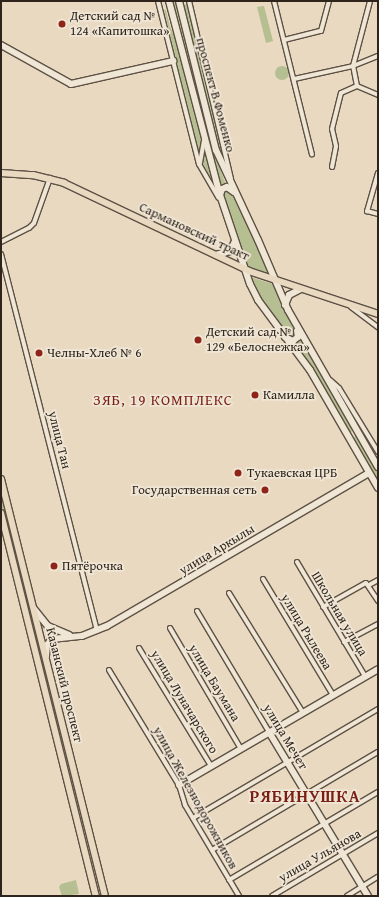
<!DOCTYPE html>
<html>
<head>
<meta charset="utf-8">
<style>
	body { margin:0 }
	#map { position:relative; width:379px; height:897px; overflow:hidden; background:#e8d9c0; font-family:"Gentium Book Plus",serif }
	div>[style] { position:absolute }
	.green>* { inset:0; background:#b6bf92 }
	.round { border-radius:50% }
	.roads { filter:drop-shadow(1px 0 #5d5144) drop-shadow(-1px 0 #5d5144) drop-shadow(0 1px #5d5144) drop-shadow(0 -1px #5d5144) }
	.street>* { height:4px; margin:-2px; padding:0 2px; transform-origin:2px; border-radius:2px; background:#f0e6d6 }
	.secondary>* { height:6px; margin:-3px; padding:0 3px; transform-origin:3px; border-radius:3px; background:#f0e6d6 }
	.primary>* { height:6px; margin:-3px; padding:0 3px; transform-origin:3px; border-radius:3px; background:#e8d9c0 }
	.dots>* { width:11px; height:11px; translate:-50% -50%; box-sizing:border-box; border:2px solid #f0e6d6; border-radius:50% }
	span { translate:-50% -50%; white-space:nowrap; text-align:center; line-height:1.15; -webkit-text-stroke:3.5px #f0e6d6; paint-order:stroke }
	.poi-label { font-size:13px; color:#2f241b }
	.left { translate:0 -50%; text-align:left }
	.right { translate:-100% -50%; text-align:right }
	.street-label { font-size:13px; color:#2f241b }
	.quarter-label { font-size:15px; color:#7a1f14; letter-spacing:1px }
	.district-label { font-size:17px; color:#7a1f14; font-weight:700; letter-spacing:1px }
	.frame { position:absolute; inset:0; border:2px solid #2f241b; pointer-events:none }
</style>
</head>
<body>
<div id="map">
	<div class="green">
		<i style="clip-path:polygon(172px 1px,176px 1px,210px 142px,226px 185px,220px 186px)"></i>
		<i style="clip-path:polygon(188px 4px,229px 173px,220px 152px,184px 16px,183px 5px)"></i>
		<i style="clip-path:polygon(264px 6px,273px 41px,266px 43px,257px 7px)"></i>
		<i style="clip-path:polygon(164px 10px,166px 10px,170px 27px,176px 38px,214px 184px,201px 160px)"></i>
		<i class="round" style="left:275px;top:66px;width:14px;height:14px"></i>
		<i style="clip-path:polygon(226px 189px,231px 193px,256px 243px,269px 276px,246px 265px,222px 192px)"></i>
		<i style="clip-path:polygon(250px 277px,273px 284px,295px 330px,295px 336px,291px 337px,286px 334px,257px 293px)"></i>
		<i style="clip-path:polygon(300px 338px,354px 430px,349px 433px,293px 342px)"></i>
		<i style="clip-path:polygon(356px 435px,378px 471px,378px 482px,353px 439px)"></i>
		<i style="clip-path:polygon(1px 495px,101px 896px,1px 503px)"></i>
		<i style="clip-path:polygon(76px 880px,79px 894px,62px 896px,59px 887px,61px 884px)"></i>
	</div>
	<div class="roads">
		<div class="street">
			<i style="left:158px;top:1px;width:168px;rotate:75.9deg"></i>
			<i style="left:199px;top:164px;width:39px;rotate:60deg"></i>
			<i style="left:189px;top:1px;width:182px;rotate:76.7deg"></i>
			<i style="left:274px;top:1px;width:158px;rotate:76.1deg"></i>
			<i style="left:284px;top:40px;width:38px;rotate:-14deg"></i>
			<i style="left:321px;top:31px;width:31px;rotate:-75deg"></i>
			<i style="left:294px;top:79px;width:60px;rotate:-12.4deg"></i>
			<i style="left:353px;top:66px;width:27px;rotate:-22deg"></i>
			<i style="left:357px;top:86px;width:23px;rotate:23deg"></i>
			<i style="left:200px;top:163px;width:23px;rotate:-80deg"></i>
			<i style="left:332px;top:167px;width:21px;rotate:-79deg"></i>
			<i style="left:336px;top:146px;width:17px;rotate:-103deg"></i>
			<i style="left:332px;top:129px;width:37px;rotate:-76deg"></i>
			<i style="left:341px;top:93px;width:17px;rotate:-24deg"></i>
			<i style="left:357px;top:86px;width:20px;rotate:-101deg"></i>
			<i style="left:353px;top:66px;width:67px;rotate:-75.3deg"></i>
			<i style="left:378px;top:173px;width:40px;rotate:106deg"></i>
			<i style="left:367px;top:211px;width:11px;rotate:15deg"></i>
			<i style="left:1px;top:242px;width:31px;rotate:-27deg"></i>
			<i style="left:29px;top:228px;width:7px;rotate:-45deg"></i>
			<i style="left:34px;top:223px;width:48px;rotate:-70.4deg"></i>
			<i style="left:1px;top:254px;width:389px;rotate:75.7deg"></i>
			<i style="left:351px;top:307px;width:34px;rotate:37deg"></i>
			<i style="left:330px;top:380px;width:12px;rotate:42deg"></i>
			<i style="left:339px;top:388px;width:75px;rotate:58.6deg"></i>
			<i style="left:297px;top:562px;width:133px;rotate:59.2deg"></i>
			<i style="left:263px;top:579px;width:135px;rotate:58.9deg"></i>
			<i style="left:369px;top:585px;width:10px;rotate:-29deg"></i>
			<i style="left:229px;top:593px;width:141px;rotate:58.3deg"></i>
			<i style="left:323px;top:607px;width:49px;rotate:-29.2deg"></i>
			<i style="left:366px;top:583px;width:22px;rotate:56deg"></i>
			<i style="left:197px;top:611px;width:141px;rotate:59.2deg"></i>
			<i style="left:170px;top:628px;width:140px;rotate:59.6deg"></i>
			<i style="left:344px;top:642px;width:38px;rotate:-28deg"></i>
			<i style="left:139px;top:648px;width:138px;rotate:58.6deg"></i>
			<i style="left:109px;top:670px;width:135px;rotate:58.7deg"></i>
			<i style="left:179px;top:785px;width:21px;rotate:73deg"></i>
			<i style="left:185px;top:805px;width:106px;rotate:59.3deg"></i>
			<i style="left:193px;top:818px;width:215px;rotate:-30.5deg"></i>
			<i style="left:212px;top:850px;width:193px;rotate:-30.6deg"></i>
			<i style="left:229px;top:880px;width:173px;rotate:-30.6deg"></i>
			<i style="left:272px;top:896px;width:123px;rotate:-30.7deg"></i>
			<i style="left:347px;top:896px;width:36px;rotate:-32deg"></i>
		</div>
		<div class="secondary">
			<i style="left:169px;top:1px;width:201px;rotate:75.3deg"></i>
			<i style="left:220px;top:195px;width:94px;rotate:71.4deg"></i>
			<i style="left:250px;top:284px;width:18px;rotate:63deg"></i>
			<i style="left:258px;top:300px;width:87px;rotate:53.4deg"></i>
			<i style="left:310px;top:370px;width:136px;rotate:60deg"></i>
			<i style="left:179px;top:1px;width:154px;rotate:76.1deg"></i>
			<i style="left:216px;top:150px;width:99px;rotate:65deg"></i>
			<i style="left:258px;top:240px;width:76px;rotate:66.8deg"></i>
			<i style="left:288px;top:310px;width:181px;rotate:60.2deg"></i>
			<i style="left:1px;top:45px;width:80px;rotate:29.1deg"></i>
			<i style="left:71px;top:84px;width:105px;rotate:-12.7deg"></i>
			<i style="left:220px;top:195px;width:6px;rotate:-72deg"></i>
			<i style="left:222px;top:189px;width:5px;rotate:-22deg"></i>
			<i style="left:227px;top:187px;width:9px;rotate:36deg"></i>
			<i style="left:216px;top:255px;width:15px;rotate:-16deg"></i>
			<i style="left:230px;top:251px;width:11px;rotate:-63deg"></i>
			<i style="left:285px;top:305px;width:11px;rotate:-68deg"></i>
			<i style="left:289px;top:295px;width:13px;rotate:-27deg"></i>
			<i style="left:285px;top:337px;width:9px;rotate:27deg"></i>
			<i style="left:293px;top:341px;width:6px;rotate:-39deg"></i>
			<i style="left:298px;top:337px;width:6px;rotate:-99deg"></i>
			<i style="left:34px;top:609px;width:22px;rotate:51deg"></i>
			<i style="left:48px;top:626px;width:23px;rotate:23deg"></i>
			<i style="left:46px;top:656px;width:11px;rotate:-85deg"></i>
			<i style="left:47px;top:645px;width:8px;rotate:-50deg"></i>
			<i style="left:52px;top:639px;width:30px;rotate:-6deg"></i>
			<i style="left:82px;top:636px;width:27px;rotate:-22deg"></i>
			<i style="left:107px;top:626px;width:303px;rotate:-30.3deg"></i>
			<i style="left:269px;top:732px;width:192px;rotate:58.9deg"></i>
			<i style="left:179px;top:785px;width:230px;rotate:-30.2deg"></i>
		</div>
		<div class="primary">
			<i style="left:1px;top:173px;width:32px;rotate:4deg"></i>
			<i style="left:33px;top:175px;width:32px;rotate:14deg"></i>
			<i style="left:64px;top:183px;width:205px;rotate:25.4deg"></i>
			<i style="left:249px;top:271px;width:136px;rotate:18.4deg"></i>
			<i style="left:1px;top:479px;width:430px;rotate:76deg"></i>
			<i style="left:1px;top:513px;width:395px;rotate:76.1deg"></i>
		</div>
	</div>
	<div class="dots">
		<i style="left:62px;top:24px;background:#8f2418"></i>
		<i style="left:198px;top:340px;background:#8f2418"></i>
		<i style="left:39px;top:353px;background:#8f2418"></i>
		<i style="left:255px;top:395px;background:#8f2418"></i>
		<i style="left:238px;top:473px;background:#8f2418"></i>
		<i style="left:265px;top:490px;background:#8f2418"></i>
		<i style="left:54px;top:566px;background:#8f2418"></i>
	</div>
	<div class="poi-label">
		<span class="left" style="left:70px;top:24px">Детский сад №<br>124 «Капитошка»</span>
		<span class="left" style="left:206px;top:340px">Детский сад №<br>129 «Белоснежка»</span>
		<span class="left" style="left:47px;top:353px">Челны-Хлеб № 6</span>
		<span class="left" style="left:263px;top:395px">Камилла</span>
		<span class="left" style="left:247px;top:473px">Тукаевская ЦРБ</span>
		<span class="right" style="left:257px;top:490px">Государственная сеть</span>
		<span class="left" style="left:62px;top:566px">Пятёрочка</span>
	</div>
	<div class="street-label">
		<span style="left:215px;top:95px;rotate:75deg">проспект В.Фоменко</span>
		<span style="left:194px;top:232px;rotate:25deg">Сармановский тракт</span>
		<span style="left:59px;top:440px;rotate:76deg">улица Тан</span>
		<span style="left:217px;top:550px;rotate:-31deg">улица Аркылы</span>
		<span style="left:339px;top:614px;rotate:59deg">Школьная улица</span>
		<span style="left:306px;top:632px;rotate:59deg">улица Рылеева</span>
		<span style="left:214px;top:683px;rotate:59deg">улица Баумана</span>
		<span style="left:64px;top:685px;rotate:76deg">Казанский проспект</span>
		<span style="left:184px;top:702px;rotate:59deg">улица Луначарского</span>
		<span style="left:285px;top:737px;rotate:59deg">улица Мечет</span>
		<span style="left:195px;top:798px;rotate:61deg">улица Железнодорожников</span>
		<span style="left:320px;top:856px;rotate:-30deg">улица Ульянова</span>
	</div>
	<div class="quarter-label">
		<span style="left:163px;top:400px">ЗЯБ, 19 КОМПЛЕКС</span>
	</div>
	<div class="district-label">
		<span style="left:305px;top:796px">РЯБИНУШКА</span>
	</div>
	<div class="frame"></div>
</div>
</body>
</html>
